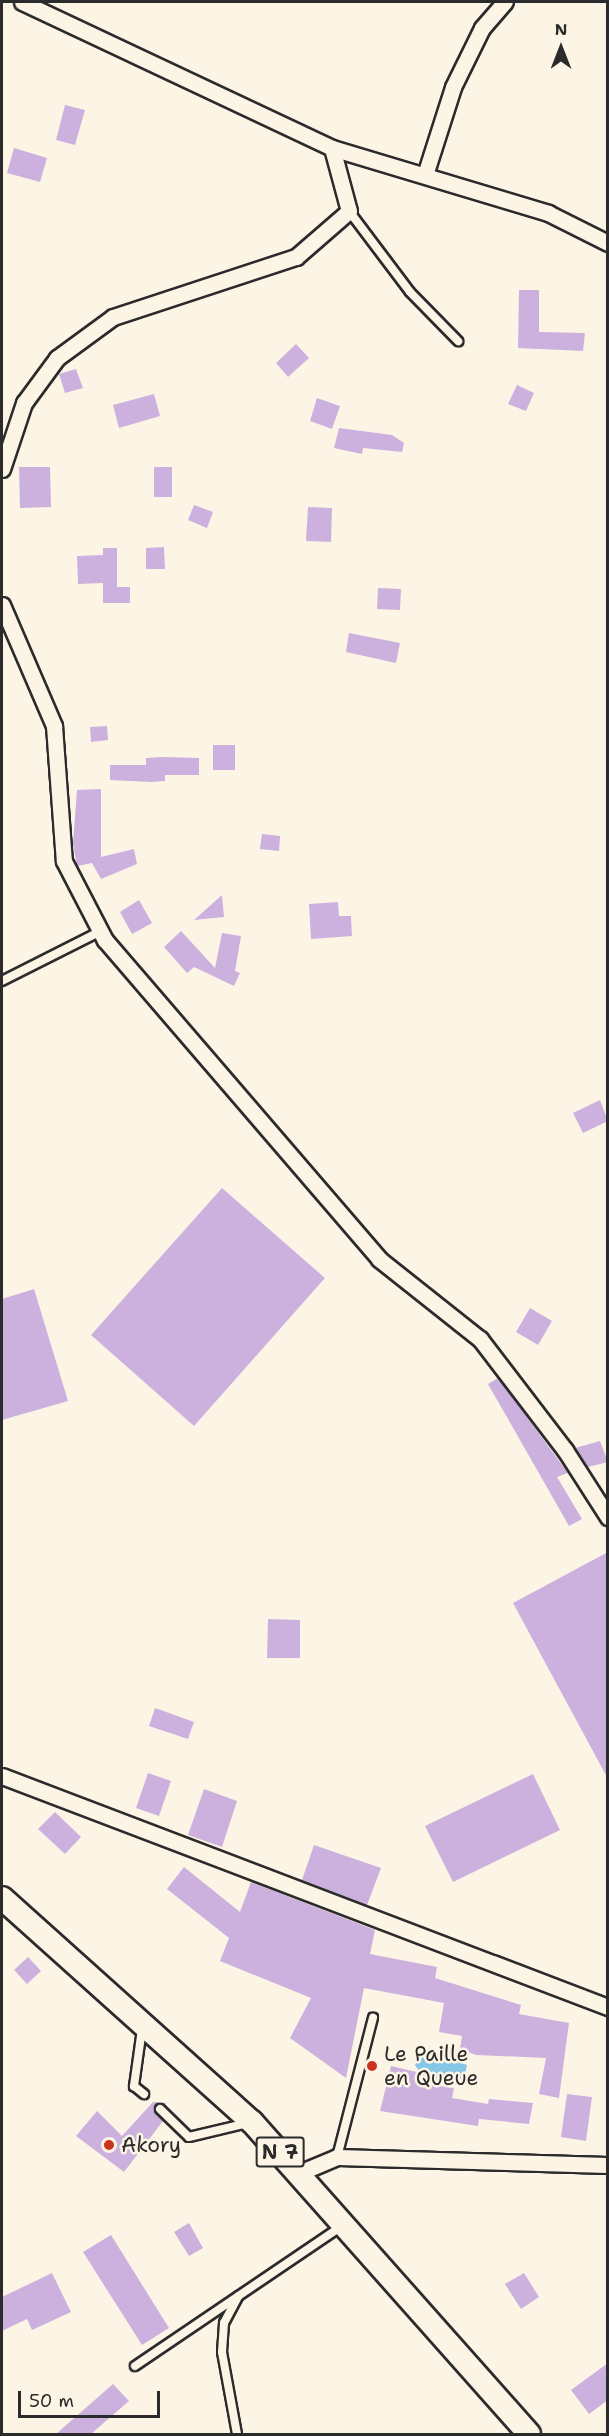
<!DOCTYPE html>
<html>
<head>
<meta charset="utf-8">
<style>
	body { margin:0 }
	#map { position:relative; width:609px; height:2436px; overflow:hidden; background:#fcf5e5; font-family:"Shantell Sans",sans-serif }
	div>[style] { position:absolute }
	.water>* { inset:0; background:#86c6e6 }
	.building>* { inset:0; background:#ccb1df }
	.roads { filter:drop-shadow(2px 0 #2b2b2b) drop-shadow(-2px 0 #2b2b2b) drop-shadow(0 2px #2b2b2b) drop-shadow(0 -2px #2b2b2b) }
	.service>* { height:8px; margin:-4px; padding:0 4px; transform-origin:4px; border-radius:4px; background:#fcf5e5 }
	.minor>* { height:15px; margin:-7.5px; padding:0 7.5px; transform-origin:7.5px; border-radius:7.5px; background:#fcf5e5 }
	.primary>* { height:22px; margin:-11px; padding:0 11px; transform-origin:11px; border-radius:11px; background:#fcf5e5 }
	.dots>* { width:16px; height:16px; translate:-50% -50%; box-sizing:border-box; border:3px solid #fcf5e5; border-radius:50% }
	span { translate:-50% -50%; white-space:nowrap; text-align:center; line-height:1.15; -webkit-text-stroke:5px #fcf5e5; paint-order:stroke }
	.shield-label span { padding:2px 4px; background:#fcf5e5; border:2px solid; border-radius:4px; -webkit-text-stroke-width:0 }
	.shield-label { font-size:20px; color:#2b2b2b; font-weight:700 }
	.poi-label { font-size:21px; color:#2b2b2b }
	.left { translate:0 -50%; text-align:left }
	.frame { position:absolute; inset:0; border:3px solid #2b2b2b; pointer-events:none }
	.north { position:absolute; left:531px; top:18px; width:60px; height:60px; -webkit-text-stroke:4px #fcf5e5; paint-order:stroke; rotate:0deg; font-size:16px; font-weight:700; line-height:24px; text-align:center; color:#2b2b2b }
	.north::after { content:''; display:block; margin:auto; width:21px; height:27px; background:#2b2b2b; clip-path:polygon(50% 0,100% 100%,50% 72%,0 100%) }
	.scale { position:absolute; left:18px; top:2391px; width:142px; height:27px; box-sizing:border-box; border:3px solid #2b2b2b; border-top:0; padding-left:8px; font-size:18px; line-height:21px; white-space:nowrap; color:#2b2b2b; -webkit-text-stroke:4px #fcf5e5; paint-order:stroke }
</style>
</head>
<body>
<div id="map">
	<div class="water">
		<i style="clip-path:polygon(424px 2049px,467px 2065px,464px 2079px,424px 2078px,415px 2065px)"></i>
	</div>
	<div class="building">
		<i style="clip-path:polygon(65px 105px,85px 110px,75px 145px,56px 140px)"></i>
		<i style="clip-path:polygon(14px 148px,47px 158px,40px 182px,7px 173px)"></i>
		<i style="clip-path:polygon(519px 290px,539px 290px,539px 332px,585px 333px,583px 351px,518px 348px)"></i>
		<i style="clip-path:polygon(296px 344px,309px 358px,288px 377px,276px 363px)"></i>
		<i style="clip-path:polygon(76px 369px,83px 388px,65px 393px,59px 374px)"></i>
		<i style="clip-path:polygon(517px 385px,534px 393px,526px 411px,508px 404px)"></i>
		<i style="clip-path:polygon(154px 394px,160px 416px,119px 428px,113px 405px)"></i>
		<i style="clip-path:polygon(317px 398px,340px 406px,332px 429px,310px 421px)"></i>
		<i style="clip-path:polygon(339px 428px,392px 435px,404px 443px,402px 452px,363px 448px,362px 454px,334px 448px)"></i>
		<i style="clip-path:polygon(19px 467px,50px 467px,51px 507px,20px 508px)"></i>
		<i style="clip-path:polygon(154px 467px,172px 467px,172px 497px,154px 497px)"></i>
		<i style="clip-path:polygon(194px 505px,213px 512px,207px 528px,188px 520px)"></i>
		<i style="clip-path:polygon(308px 507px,332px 508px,331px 542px,306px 541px)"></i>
		<i style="clip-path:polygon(164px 547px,165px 569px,146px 569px,146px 548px)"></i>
		<i style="clip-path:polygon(103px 548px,117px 548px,117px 587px,130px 587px,130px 603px,103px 603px,103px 583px,78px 584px,77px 556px,103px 555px)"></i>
		<i style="clip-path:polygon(378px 588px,401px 589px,400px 610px,377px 609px)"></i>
		<i style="clip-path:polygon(349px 633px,400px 643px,396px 663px,346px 652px)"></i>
		<i style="clip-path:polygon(107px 726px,108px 740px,91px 742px,90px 727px)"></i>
		<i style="clip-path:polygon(213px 745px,235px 745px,235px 770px,213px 770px)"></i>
		<i style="clip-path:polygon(163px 757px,199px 758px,199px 775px,165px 775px,165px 781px,151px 782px,110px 780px,110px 765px,146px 765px,146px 758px)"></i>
		<i style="clip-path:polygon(101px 789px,101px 857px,134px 849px,137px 864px,101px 879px,92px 863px,77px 866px,73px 844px,77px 790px)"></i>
		<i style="clip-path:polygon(262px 834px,280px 836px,279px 851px,260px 849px)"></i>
		<i style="clip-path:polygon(222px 895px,224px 917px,194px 920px)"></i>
		<i style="clip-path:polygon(139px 900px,152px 923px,132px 934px,120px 912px)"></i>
		<i style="clip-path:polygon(338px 902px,339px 916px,351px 916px,352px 936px,311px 939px,309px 904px)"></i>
		<i style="clip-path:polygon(181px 931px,215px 968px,222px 933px,241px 936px,235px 971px,240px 973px,234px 986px,194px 967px,187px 973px,164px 947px)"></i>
		<i style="clip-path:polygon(600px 1100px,608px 1121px,583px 1133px,573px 1113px)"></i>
		<i style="clip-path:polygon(222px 1188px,325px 1278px,194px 1426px,91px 1335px)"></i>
		<i style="clip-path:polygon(34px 1289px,68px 1401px,2px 1420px,2px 1299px)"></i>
		<i style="clip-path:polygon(530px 1308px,552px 1321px,538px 1345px,516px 1332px)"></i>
		<i style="clip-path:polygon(498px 1378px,568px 1473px,557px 1477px,582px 1519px,569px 1526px,488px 1384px)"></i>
		<i style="clip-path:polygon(600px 1441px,608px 1462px,588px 1467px,575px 1448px)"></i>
		<i style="clip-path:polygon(608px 1552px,608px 1779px,513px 1603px)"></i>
		<i style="clip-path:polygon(268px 1619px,300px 1620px,300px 1658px,267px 1658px)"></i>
		<i style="clip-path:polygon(155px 1708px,194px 1722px,188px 1739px,149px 1726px)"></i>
		<i style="clip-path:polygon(148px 1773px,171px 1781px,159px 1816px,136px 1808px)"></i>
		<i style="clip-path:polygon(533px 1774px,560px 1830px,453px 1882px,425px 1826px)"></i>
		<i style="clip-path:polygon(204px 1789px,237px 1801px,222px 1847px,188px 1835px)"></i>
		<i style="clip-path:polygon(55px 1812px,81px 1837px,65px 1854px,38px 1829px)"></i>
		<i style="clip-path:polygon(314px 1845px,381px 1868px,367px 1905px,302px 1880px)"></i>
		<i style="clip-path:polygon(184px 1867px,240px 1912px,251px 1882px,375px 1930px,370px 1954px,437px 1967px,435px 1978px,521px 2005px,519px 2014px,569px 2023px,559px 2098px,539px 2094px,546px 2058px,476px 2055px,460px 2049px,462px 2036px,439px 2032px,444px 2003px,364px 1988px,346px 2078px,290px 2038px,311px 1998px,220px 1961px,229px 1938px,167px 1889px)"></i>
		<i style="clip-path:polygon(28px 1957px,41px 1971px,27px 1984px,14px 1970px)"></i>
		<i style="clip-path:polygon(391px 2066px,421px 2073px,418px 2083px,454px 2088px,452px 2098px,488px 2104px,489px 2099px,533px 2103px,529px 2124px,479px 2119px,478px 2126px,380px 2111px)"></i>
		<i style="clip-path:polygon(567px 2094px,592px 2097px,586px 2141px,561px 2137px)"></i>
		<i style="clip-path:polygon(153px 2102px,167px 2103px,154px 2108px,163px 2121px,124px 2172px,76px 2136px,97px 2111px,122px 2136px)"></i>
		<i style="clip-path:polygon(189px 2223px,203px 2248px,189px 2256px,174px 2232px)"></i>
		<i style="clip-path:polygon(111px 2235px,169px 2328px,142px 2345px,83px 2252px)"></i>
		<i style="clip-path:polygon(52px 2273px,71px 2312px,32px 2330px,27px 2319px,2px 2331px,2px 2297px)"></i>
		<i style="clip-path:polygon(524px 2273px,539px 2297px,521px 2309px,505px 2284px)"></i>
		<i style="clip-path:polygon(608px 2363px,608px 2400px,589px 2414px,571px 2390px)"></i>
		<i style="clip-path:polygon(113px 2384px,129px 2401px,91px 2434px,56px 2434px)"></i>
	</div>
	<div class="roads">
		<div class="service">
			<i style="left:349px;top:211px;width:101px;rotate:53deg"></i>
			<i style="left:410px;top:292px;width:69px;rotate:45.6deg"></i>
			<i style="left:2px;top:981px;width:111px;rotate:-26.8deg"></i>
			<i style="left:142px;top:2029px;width:58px;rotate:98deg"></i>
			<i style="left:134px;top:2086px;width:13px;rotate:39deg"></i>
			<i style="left:160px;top:2109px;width:40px;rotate:44deg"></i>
			<i style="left:189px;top:2137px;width:61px;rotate:-13.3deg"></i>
			<i style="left:337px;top:2157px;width:144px;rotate:-75.5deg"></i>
			<i style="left:135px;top:2366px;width:248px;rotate:-34.1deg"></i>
			<i style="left:237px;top:2434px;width:83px;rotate:-100.4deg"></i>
			<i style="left:222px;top:2352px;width:29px;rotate:-86deg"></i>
			<i style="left:224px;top:2323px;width:30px;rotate:-62deg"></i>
		</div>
		<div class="minor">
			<i style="left:22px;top:2px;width:343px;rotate:25.2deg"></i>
			<i style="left:332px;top:148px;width:226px;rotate:16.7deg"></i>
			<i style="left:548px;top:213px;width:67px;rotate:26.6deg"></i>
			<i style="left:425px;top:175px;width:92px;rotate:-72.3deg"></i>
			<i style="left:453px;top:87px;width:66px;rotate:-63.8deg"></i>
			<i style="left:482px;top:28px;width:35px;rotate:-49deg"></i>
			<i style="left:2px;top:469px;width:70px;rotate:-71.6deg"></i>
			<i style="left:24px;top:403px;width:56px;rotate:-53.7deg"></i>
			<i style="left:57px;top:358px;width:69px;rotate:-36.2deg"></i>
			<i style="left:113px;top:317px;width:193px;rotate:-18.2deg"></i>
			<i style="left:296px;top:257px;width:70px;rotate:-41deg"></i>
			<i style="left:349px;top:211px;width:65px;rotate:-105.1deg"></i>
			<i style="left:2px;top:605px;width:132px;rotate:66.7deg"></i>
			<i style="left:54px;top:726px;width:135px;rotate:85.8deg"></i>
			<i style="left:64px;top:861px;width:89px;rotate:62.6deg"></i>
			<i style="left:105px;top:940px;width:421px;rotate:49.3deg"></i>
			<i style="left:379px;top:1259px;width:129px;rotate:38.4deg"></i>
			<i style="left:480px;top:1339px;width:140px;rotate:52.6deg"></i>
			<i style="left:565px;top:1450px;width:80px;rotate:57.3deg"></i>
			<i style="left:2px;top:1776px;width:649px;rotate:20.87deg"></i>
			<i style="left:299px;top:2173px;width:41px;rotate:-22.8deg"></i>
			<i style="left:337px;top:2157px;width:271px;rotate:1.7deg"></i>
		</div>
		<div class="primary">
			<i style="left:2px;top:1898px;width:336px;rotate:41.9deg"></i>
			<i style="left:252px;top:2122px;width:417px;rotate:48.4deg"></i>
		</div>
	</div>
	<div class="dots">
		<i style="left:372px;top:2066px;background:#c8321e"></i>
		<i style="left:109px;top:2145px;background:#c8321e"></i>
	</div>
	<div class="shield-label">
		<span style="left:280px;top:2152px">N 7</span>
	</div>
	<div class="poi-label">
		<span class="left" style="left:384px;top:2066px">Le Paille<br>en Queue</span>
		<span class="left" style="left:121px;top:2145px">Akory</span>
	</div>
	<div class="frame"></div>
	<div class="north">N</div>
	<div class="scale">50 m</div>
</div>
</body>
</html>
